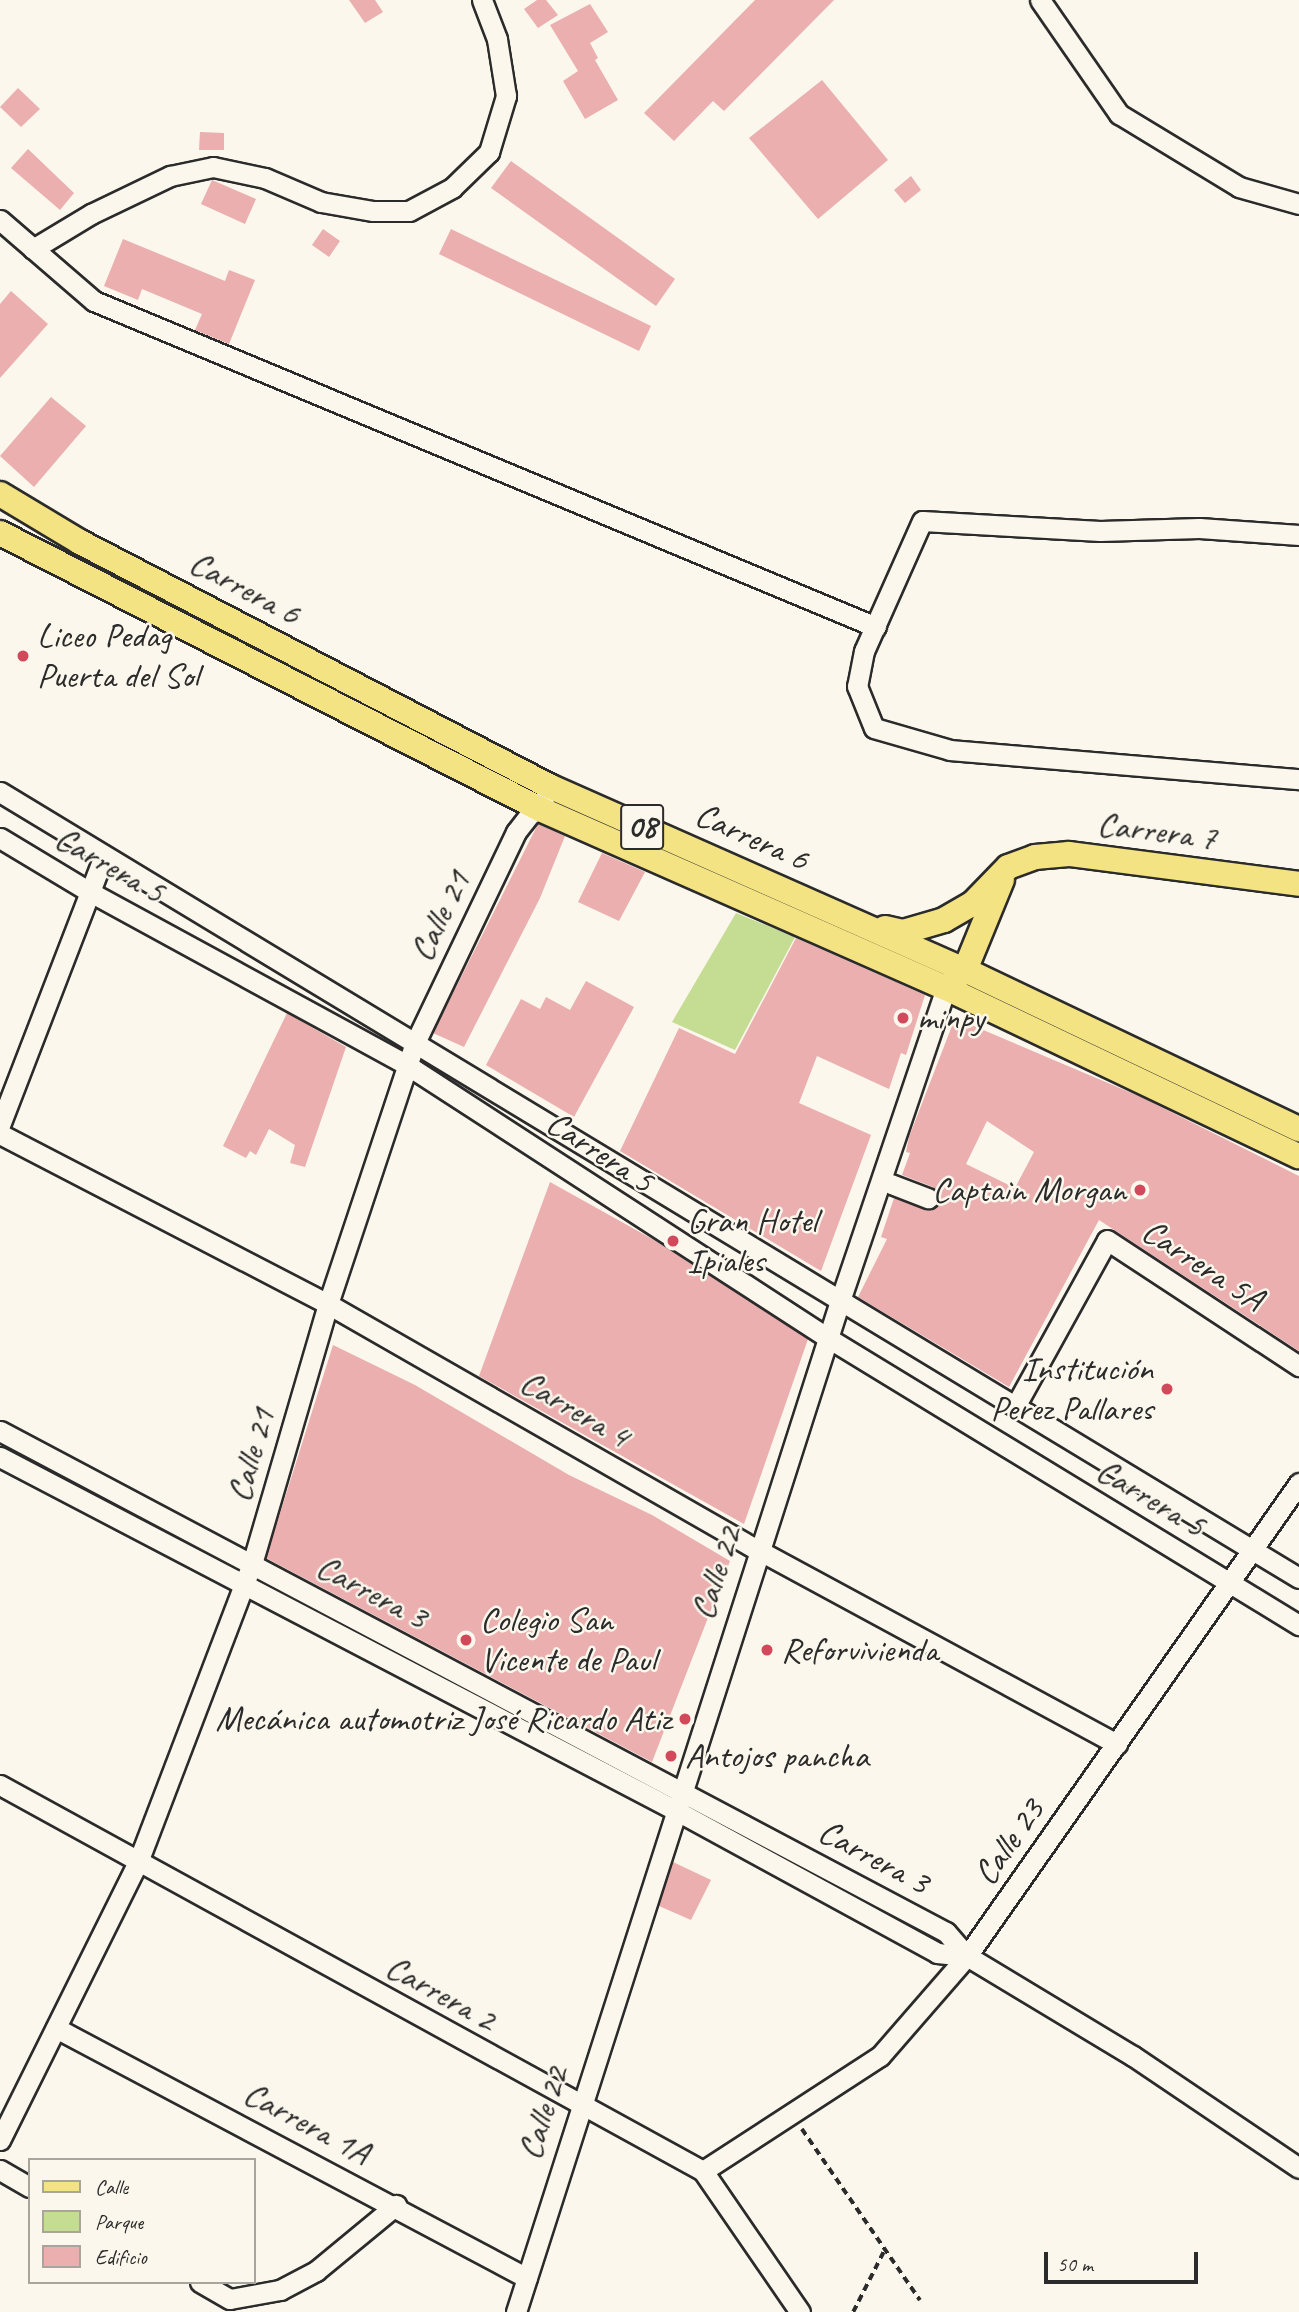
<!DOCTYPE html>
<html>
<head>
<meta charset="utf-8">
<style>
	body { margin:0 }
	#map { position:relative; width:1299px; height:2312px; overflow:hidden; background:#fbf7ec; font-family:Caveat,sans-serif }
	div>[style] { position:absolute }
	.green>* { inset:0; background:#c4dd93 }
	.building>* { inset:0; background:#eaafae }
	.path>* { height:3.5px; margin-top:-1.75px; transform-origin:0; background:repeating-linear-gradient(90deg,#2b2b2b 0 7px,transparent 0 12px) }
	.roads { filter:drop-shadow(2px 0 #2b2b2b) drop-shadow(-2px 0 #2b2b2b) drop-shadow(0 2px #2b2b2b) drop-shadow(0 -2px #2b2b2b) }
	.minor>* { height:19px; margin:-9.5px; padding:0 9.5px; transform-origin:9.5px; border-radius:9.5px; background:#fbf7ec }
	.major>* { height:24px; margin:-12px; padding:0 12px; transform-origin:12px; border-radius:12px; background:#f4e382 }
	.dots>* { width:19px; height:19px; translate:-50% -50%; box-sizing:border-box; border:4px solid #fbf7ec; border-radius:50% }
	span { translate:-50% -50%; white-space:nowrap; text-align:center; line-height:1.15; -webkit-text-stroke:5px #fbf7ec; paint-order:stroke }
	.shield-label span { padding:2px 5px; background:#fbf7ec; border:2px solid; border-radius:5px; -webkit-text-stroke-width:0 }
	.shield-label { font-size:33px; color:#2b2b2b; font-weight:700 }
	.street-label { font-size:35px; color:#2b2b2b }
	.poi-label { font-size:35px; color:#2b2b2b }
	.left { translate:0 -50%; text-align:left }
	.right { translate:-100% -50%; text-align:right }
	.legend { position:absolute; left:28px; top:2158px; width:228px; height:126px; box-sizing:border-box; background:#fbf7ec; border:2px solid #a8a59f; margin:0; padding:9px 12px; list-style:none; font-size:21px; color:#2b2b2b }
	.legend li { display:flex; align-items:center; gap:14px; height:35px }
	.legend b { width:35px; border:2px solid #a8a59f }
	.scale { position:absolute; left:1044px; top:2252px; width:154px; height:32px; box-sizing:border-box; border:4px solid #2b2b2b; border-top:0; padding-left:9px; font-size:21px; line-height:24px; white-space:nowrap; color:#2b2b2b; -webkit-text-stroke:5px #fbf7ec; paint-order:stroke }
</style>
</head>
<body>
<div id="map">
	<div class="green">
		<i style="clip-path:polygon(736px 913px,795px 937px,735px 1050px,672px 1022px)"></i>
	</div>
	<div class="building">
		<i style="clip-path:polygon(349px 0,375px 0,383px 12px,365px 23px)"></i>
		<i style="clip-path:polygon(537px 0,546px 0,558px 15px,538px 28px,524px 9px)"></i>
		<i style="clip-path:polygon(755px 0,834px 0,724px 111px,713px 101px,674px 141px,644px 113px)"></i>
		<i style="clip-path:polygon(590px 4px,608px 32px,590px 43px,598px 58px,595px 60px,618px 100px,585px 119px,563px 81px,578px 71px,550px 25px)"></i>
		<i style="clip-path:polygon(822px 80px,888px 160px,818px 219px,749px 138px)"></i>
		<i style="clip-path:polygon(18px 88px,40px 109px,21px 127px,0 107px)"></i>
		<i style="clip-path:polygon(200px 132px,224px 133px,224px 150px,199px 150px)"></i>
		<i style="clip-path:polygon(28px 149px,74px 193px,60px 210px,11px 168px)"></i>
		<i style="clip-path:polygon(511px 161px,675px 279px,656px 306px,491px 188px)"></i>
		<i style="clip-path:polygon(911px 176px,921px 190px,905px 203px,894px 190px)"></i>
		<i style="clip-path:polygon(212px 180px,256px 199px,245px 224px,201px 204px)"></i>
		<i style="clip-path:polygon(323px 229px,340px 241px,329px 257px,312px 245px)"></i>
		<i style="clip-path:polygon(451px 229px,651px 326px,639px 351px,439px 254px)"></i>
		<i style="clip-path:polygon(123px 239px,225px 281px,229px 270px,255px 280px,229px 344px,195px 330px,202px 314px,142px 289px,138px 300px,104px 286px)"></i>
		<i style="clip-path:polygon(11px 291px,48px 324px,0 378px,0 304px)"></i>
		<i style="clip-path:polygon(51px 397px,86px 426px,34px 487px,0 456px)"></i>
		<i style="clip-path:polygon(538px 824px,565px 836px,540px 898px,464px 1047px,433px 1033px)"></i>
		<i style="clip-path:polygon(602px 853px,645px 872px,619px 921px,578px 902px)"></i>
		<i style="clip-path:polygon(796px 938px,925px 995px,906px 1055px,901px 1053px,889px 1089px,817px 1056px,799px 1103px,871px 1135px,821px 1271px,620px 1151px,679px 1028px,735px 1054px)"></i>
		<i style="clip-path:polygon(586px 981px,634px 1007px,574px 1117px,486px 1065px,521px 999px,540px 1009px,546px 997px,570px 1010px)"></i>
		<i style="clip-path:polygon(287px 1013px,346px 1047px,305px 1167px,290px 1163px,295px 1145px,269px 1129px,256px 1155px,250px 1151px,246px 1158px,223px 1146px)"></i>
		<i style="clip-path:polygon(evenodd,955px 1018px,1141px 1097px,1299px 1176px,1299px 1351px,1099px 1220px,1009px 1387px,858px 1297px,887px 1239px,881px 1237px,894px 1198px,929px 1210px,940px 1202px,933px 1187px,902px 1175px,910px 1153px,906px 1152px,909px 1137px,955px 1018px,987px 1121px,1034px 1152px,1015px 1188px,966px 1164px,987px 1121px)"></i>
		<i style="clip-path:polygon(550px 1182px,654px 1240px,808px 1339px,744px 1524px,479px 1376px)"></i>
		<i style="clip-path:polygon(333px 1345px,415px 1385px,569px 1475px,652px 1515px,730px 1561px,652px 1762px,266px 1558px)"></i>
		<i style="clip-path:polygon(673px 1862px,711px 1880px,691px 1920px,659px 1906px)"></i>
	</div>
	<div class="path">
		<i style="left:802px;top:2129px;width:208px;rotate:55.4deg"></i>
		<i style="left:853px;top:2312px;width:68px;rotate:-63.1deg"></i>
	</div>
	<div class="roads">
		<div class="minor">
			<i style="left:1040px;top:0;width:139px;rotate:55.3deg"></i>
			<i style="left:1119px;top:114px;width:140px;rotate:31.3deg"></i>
			<i style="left:1239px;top:187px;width:62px;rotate:15.8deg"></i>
			<i style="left:0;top:220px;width:124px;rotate:40.8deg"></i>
			<i style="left:94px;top:301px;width:847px;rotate:22.63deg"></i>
			<i style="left:33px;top:249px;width:68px;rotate:-31.1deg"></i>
			<i style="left:91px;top:214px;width:88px;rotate:-25.7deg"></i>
			<i style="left:170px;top:176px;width:44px;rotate:-11.8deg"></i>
			<i style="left:213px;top:167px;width:53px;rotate:11.9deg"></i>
			<i style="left:265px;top:178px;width:61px;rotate:23.2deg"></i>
			<i style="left:321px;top:202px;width:53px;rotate:9.8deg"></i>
			<i style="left:373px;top:211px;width:36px"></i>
			<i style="left:409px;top:211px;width:49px;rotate:-28.1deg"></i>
			<i style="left:452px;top:188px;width:52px;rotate:-44.2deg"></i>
			<i style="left:489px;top:152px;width:59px;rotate:-73.1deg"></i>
			<i style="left:506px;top:96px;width:58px;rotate:-99deg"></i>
			<i style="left:497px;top:39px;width:42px;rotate:-111deg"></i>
			<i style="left:1299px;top:535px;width:100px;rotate:-176deg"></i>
			<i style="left:1199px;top:528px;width:99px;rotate:178.3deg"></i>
			<i style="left:1100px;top:531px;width:178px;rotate:-176.8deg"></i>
			<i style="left:922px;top:521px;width:142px;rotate:114deg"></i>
			<i style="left:864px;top:651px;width:36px;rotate:101deg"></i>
			<i style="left:857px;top:686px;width:45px;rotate:68deg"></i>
			<i style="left:874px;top:728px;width:79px;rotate:16.1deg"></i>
			<i style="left:950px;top:750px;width:350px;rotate:4.8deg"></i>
			<i style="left:0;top:792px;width:1518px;rotate:31.18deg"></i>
			<i style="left:0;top:838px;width:105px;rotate:31deg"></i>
			<i style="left:90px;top:892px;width:361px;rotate:28.6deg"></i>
			<i style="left:407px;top:1065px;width:502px;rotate:32.96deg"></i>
			<i style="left:828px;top:1338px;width:552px;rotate:31.36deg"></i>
			<i style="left:0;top:1125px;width:288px;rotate:-68.9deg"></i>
			<i style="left:0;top:1134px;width:369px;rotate:27.4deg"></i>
			<i style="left:328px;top:1304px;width:498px;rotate:29.8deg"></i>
			<i style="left:760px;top:1551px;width:406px;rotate:28.4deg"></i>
			<i style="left:891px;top:1184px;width:40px;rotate:21deg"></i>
			<i style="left:1016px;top:1405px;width:188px;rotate:-61.1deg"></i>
			<i style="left:1107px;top:1240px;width:230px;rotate:33.3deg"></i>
			<i style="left:0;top:1431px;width:1070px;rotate:27.91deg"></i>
			<i style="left:946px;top:1932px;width:32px;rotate:49deg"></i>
			<i style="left:967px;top:1956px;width:194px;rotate:31.1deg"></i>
			<i style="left:1133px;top:2056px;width:200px;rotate:34deg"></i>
			<i style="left:0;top:1457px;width:764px;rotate:27.6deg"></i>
			<i style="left:677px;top:1811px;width:296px;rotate:28.6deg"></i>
			<i style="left:937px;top:1953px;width:30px;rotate:6deg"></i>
			<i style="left:0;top:1785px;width:802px;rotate:28.77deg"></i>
			<i style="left:703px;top:2171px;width:171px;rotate:55.5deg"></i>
			<i style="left:56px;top:2028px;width:533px;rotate:27.96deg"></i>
			<i style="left:0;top:2140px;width:310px;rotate:-63.6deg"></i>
			<i style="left:138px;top:1862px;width:319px;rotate:-69.1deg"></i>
			<i style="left:252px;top:1564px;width:271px;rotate:-73.7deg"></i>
			<i style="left:328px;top:1304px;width:273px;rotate:-71.6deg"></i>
			<i style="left:414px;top:1045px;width:236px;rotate:-64.4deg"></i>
			<i style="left:516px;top:832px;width:23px;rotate:-52deg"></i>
			<i style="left:530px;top:814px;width:11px;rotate:-27deg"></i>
			<i style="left:540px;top:809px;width:11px;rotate:-68deg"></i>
			<i style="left:0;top:2170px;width:34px;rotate:30deg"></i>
			<i style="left:703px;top:2171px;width:211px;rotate:-33deg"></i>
			<i style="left:880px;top:2056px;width:133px;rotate:-49deg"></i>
			<i style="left:967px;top:1956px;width:578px;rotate:-54.93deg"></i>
			<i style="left:200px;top:2282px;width:34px;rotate:30deg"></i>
			<i style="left:230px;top:2299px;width:51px;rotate:-10.2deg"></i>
			<i style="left:280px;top:2290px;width:41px;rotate:-27.8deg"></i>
			<i style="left:316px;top:2271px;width:104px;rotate:-39.5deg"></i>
			<i style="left:516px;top:2312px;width:1068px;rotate:-72.23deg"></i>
			<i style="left:842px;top:1295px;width:324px;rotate:-71.3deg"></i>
		</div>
		<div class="major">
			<i style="left:0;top:494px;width:93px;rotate:31deg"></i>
			<i style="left:80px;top:542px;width:529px;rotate:27.49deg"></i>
			<i style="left:549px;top:786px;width:455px;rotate:23.9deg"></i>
			<i style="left:965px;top:970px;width:370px;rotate:25.5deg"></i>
			<i style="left:0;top:533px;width:606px;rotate:27.07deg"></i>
			<i style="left:540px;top:809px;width:444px;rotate:23.8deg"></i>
			<i style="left:946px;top:988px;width:391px;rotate:25.5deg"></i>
			<i style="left:885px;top:928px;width:18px;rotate:13deg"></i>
			<i style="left:903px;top:932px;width:43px;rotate:-16.3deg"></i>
			<i style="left:944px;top:920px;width:34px;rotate:-30deg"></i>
			<i style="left:973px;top:903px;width:50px;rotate:-45.8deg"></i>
			<i style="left:1008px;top:867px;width:29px;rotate:-20deg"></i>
			<i style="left:1035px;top:857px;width:34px;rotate:-5deg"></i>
			<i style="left:1069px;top:854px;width:232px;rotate:7.4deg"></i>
			<i style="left:955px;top:979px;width:13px;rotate:-42deg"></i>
			<i style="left:965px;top:970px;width:97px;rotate:-67.7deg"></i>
		</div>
	</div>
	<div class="dots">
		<i style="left:23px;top:656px;background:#d1495b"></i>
		<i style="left:903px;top:1018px;background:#d1495b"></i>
		<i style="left:1140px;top:1190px;background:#d1495b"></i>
		<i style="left:673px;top:1241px;background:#d1495b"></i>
		<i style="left:1167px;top:1389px;background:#d1495b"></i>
		<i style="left:466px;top:1640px;background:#d1495b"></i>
		<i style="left:767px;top:1650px;background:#d1495b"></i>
		<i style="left:685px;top:1719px;background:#d1495b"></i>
		<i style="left:671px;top:1756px;background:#d1495b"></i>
	</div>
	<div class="shield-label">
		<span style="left:642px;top:827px">08</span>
	</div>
	<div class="street-label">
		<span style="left:245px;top:588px;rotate:28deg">Carrera 6</span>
		<span style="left:1157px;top:831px;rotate:7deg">Carrera 7</span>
		<span style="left:752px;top:837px;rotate:24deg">Carrera 6</span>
		<span style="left:110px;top:865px;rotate:30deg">Carrera 5</span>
		<span style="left:440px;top:916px;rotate:-64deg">Calle 21</span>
		<span style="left:600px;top:1152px;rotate:33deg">Carrera 5</span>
		<span style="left:1203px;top:1265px;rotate:33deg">Carrera 5A</span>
		<span style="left:575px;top:1409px;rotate:30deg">Carrera 4</span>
		<span style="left:251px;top:1455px;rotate:-74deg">Calle 21</span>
		<span style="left:1151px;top:1498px;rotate:31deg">Carrera 5</span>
		<span style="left:716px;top:1573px;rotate:-72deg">Calle 22</span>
		<span style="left:372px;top:1592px;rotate:28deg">Carrera 3</span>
		<span style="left:1009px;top:1842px;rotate:-55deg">Calle 23</span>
		<span style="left:874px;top:1857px;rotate:28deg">Carrera 3</span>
		<span style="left:441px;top:1993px;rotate:29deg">Carrera 2</span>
		<span style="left:543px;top:2113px;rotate:-72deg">Calle 22</span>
		<span style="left:307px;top:2123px;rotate:28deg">Carrera 1A</span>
	</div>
	<div class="poi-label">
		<span class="left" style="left:37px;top:656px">Liceo Pedag<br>Puerta del Sol</span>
		<span class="left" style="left:917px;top:1018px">minpy</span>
		<span class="right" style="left:1126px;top:1190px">Captain Morgan</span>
		<span class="left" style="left:687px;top:1241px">Gran Hotel<br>Ipiales</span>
		<span class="right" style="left:1153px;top:1389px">Institución<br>Perez Pallares</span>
		<span class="left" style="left:480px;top:1640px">Colegio San<br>Vicente de Paul</span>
		<span class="left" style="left:781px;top:1650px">Reforvivienda</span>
		<span class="right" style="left:671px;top:1719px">Mecánica automotriz José Ricardo Atiz</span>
		<span class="left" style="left:685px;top:1756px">Antojos pancha</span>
	</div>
	<ul class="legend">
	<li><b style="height:9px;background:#f4e382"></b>Calle</li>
	<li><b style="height:19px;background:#c4dd93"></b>Parque</li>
	<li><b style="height:19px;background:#eaafae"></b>Edificio</li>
	</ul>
	<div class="scale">50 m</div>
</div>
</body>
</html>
